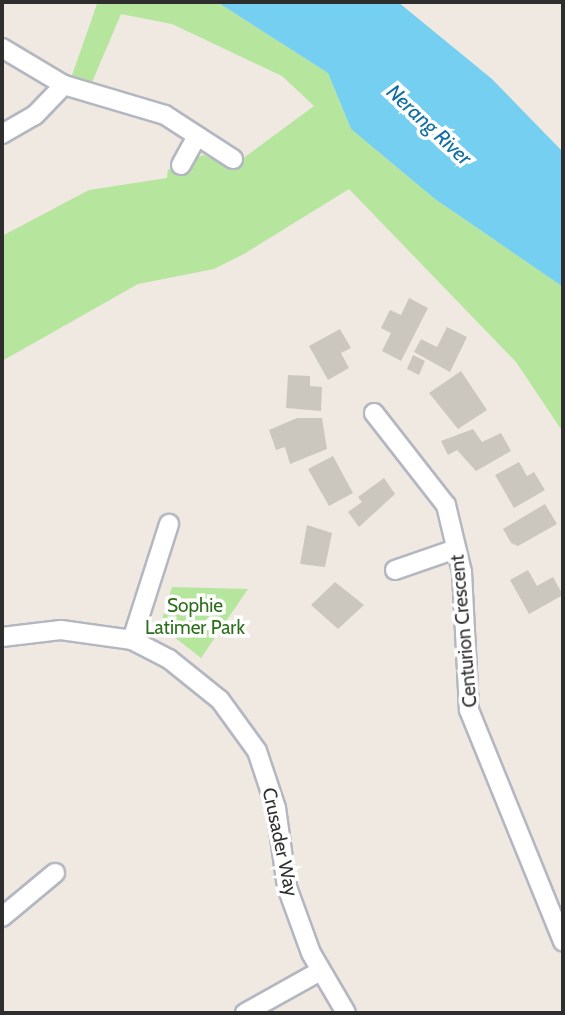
<!DOCTYPE html>
<html>
<head>
<meta charset="utf-8">
<style>
	body { margin:0 }
	#map { position:relative; width:565px; height:1015px; overflow:hidden; background:#efe9e1; font-family:Cabin,sans-serif }
	div>[style] { position:absolute }
	.green>* { inset:0; background:#b6e59e }
	.water>* { inset:0; background:#75cff0 }
	.building>* { inset:0; background:#cbc7bf }
	.roads { filter:drop-shadow(2px 0 #b4b7c1) drop-shadow(-2px 0 #b4b7c1) drop-shadow(0 2px #b4b7c1) drop-shadow(0 -2px #b4b7c1) }
	.minor>* { height:18px; margin:-9px; padding:0 9px; transform-origin:9px; border-radius:9px; background:#fff }
	span { translate:-50% -50%; white-space:nowrap; text-align:center; line-height:1.15; -webkit-text-stroke:7px #fff; paint-order:stroke }
	.park-label { font-size:19px; color:#2c6e1b }
	.street-label { font-size:19px; color:#2e2e2e }
	.water-label { font-size:21px; color:#0d6fa3; font-style:italic }
	.frame { position:absolute; inset:0; border:4px solid #2e2e2e; pointer-events:none }
</style>
</head>
<body>
<div id="map">
	<div class="green">
		<i style="clip-path:polygon(93px 2px,217px 2px,328px 73px,351px 129px,435px 199px,563px 287px,563px 432px,516px 362px,349px 189px,244px 254px,214px 269px,138px 284px,2px 361px,2px 236px,89px 190px,167px 178px,168px 169px,185px 175px,194px 158px,204px 155px,230px 168px,314px 106px,282px 76px,172px 24px,121px 14px,90px 87px,70px 81px,97px 4px)"></i>
		<i style="clip-path:polygon(172px 587px,248px 589px,201px 658px,160px 626px)"></i>
	</div>
	<div class="water">
		<i style="clip-path:polygon(217px 2px,398px 2px,492px 79px,563px 152px,563px 287px,435px 199px,351px 129px,328px 73px)"></i>
	</div>
	<div class="building">
		<i style="clip-path:polygon(409px 298px,428px 308px,401px 361px,382px 351px,391px 333px,381px 328px,390px 310px,401px 315px)"></i>
		<i style="clip-path:polygon(447px 327px,467px 337px,450px 372px,414px 352px,421px 339px,437px 347px)"></i>
		<i style="clip-path:polygon(340px 329px,351px 348px,341px 353px,349px 368px,328px 380px,309px 346px)"></i>
		<i style="clip-path:polygon(413px 355px,425px 361px,419px 375px,407px 369px)"></i>
		<i style="clip-path:polygon(461px 371px,487px 410px,458px 429px,429px 393px)"></i>
		<i style="clip-path:polygon(288px 375px,310px 376px,310px 386px,322px 387px,321px 411px,286px 408px)"></i>
		<i style="clip-path:polygon(297px 418px,322px 418px,327px 449px,290px 464px,285px 447px,276px 450px,269px 430px)"></i>
		<i style="clip-path:polygon(473px 429px,482px 442px,501px 433px,511px 451px,476px 471px,457px 450px,448px 455px,441px 441px)"></i>
		<i style="clip-path:polygon(333px 456px,353px 493px,329px 506px,308px 469px)"></i>
		<i style="clip-path:polygon(519px 462px,527px 476px,534px 472px,545px 490px,514px 508px,495px 475px)"></i>
		<i style="clip-path:polygon(384px 478px,395px 494px,359px 527px,348px 512px,362px 502px,358px 497px)"></i>
		<i style="clip-path:polygon(545px 504px,557px 524px,518px 546px,511px 543px,503px 529px)"></i>
		<i style="clip-path:polygon(307px 525px,332px 533px,325px 567px,300px 564px)"></i>
		<i style="clip-path:polygon(528px 570px,537px 586px,553px 577px,563px 595px,529px 614px,510px 580px)"></i>
		<i style="clip-path:polygon(335px 582px,364px 605px,338px 629px,311px 605px)"></i>
	</div>
	<div class="roads">
		<div class="minor">
			<i style="left:2px;top:48px;width:72px;rotate:30.8deg"></i>
			<i style="left:64px;top:85px;width:42px;rotate:134deg"></i>
			<i style="left:35px;top:115px;width:38px;rotate:150deg"></i>
			<i style="left:64px;top:85px;width:105px;rotate:16.5deg"></i>
			<i style="left:165px;top:115px;width:81px;rotate:32.9deg"></i>
			<i style="left:181px;top:165px;width:33px;rotate:-61deg"></i>
			<i style="left:374px;top:413px;width:117px;rotate:52deg"></i>
			<i style="left:446px;top:505px;width:69px;rotate:76.6deg"></i>
			<i style="left:462px;top:572px;width:138px;rotate:87.1deg"></i>
			<i style="left:469px;top:710px;width:250px;rotate:67.9deg"></i>
			<i style="left:395px;top:570px;width:65px;rotate:-19deg"></i>
			<i style="left:2px;top:637px;width:59px;rotate:-6.8deg"></i>
			<i style="left:61px;top:630px;width:72px;rotate:8deg"></i>
			<i style="left:132px;top:640px;width:42px;rotate:27.2deg"></i>
			<i style="left:169px;top:659px;width:65px;rotate:38.8deg"></i>
			<i style="left:220px;top:700px;width:63px;rotate:54deg"></i>
			<i style="left:257px;top:751px;width:60px;rotate:71.6deg"></i>
			<i style="left:276px;top:808px;width:80px;rotate:82.1deg"></i>
			<i style="left:287px;top:887px;width:70px;rotate:70deg"></i>
			<i style="left:311px;top:953px;width:69px;rotate:59.7deg"></i>
			<i style="left:132px;top:640px;width:122px;rotate:-72.3deg"></i>
			<i style="left:2px;top:917px;width:69px;rotate:-39.7deg"></i>
			<i style="left:245px;top:1013px;width:86px;rotate:-29.2deg"></i>
		</div>
	</div>
	<div class="park-label">
		<span style="left:195px;top:617px">Sophie<br>Latimer Park</span>
	</div>
	<div class="street-label">
		<span style="left:464px;top:631px;rotate:-95deg">Centurion Crescent</span>
		<span style="left:280px;top:842px;rotate:78deg">Crusader Way</span>
	</div>
	<div class="water-label">
		<span style="left:429px;top:125px;rotate:43deg">Nerang River</span>
	</div>
	<div class="frame"></div>
</div>
</body>
</html>
